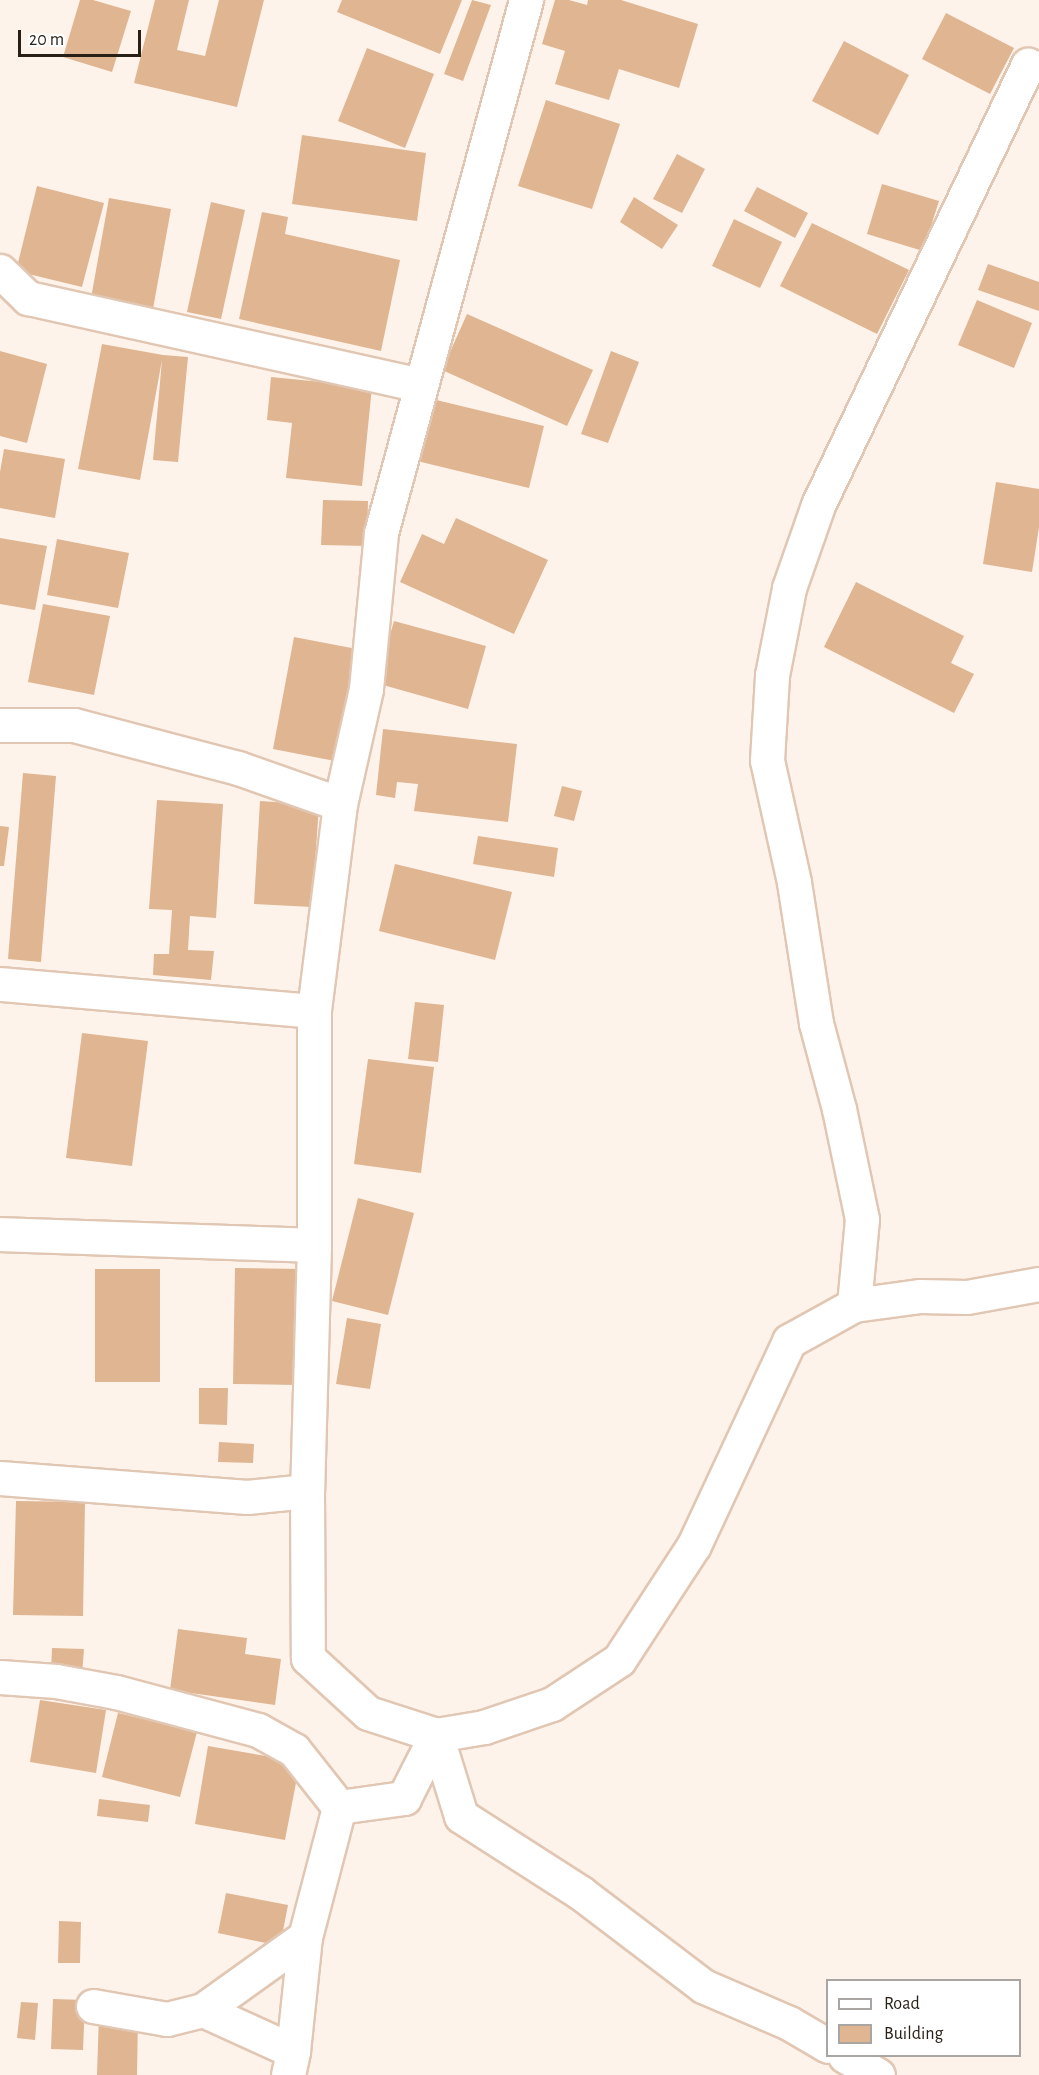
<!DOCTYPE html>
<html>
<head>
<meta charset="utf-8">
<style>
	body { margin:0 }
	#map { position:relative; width:1039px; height:2075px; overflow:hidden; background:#fef3eb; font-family:"Alegreya Sans",sans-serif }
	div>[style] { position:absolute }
	.building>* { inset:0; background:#dfb592 }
	.roads { filter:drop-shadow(2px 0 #e1c7b3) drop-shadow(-2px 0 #e1c7b3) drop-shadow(0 2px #e1c7b3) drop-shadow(0 -2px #e1c7b3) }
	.minor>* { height:33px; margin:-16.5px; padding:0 16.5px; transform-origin:16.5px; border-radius:16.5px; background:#fff }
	span { translate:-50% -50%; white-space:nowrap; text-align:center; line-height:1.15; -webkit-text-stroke:4.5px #fff; paint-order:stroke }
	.legend { position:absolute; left:826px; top:1979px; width:195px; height:78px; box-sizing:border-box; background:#fff; border:2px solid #a9a5a2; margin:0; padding:8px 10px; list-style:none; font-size:18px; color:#281f17 }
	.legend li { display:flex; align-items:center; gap:12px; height:30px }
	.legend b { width:30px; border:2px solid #a9a5a2 }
	.scale { position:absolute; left:18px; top:30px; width:123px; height:27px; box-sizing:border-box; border:3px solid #281f17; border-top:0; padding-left:8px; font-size:18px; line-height:21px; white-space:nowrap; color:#281f17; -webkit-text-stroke:4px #fff; paint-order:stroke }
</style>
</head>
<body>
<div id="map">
	<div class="building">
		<i style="clip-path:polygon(80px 0,93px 0,131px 11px,112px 72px,63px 57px)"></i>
		<i style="clip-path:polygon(155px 0,189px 0,177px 50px,205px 56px,219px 0,264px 0,237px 107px,134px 83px)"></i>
		<i style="clip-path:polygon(342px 0,462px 0,440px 54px,337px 12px)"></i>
		<i style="clip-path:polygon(472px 0,491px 5px,463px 81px,444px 74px)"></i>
		<i style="clip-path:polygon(555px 0,569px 0,587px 5px,588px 0,621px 0,698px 24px,679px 88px,619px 69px,609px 100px,555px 84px,565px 51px,542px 44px)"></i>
		<i style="clip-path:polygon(946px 13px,1014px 48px,990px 94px,922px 59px)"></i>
		<i style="clip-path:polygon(844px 41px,909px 75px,878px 135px,812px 101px)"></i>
		<i style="clip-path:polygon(367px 48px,434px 74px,405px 148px,338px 121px)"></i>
		<i style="clip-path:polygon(546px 100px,620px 124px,592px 209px,518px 186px)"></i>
		<i style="clip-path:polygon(302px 135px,426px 153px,417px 221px,292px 204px)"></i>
		<i style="clip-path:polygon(677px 154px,705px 169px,682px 213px,653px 199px)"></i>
		<i style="clip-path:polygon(882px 184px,939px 201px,923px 251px,867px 234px)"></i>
		<i style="clip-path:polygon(37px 186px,104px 203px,82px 287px,16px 271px)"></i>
		<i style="clip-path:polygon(757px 187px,808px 213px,795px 238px,744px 211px)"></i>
		<i style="clip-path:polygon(634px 197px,678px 225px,662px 249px,620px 222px)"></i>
		<i style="clip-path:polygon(109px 198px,171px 209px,153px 309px,91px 298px)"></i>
		<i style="clip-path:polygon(211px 202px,245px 210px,221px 319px,187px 312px)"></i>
		<i style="clip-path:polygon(262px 212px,288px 217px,285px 234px,400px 260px,381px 351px,239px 319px)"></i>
		<i style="clip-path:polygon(734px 219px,782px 242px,760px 288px,712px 266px)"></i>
		<i style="clip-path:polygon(812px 223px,909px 270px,877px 334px,780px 286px)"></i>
		<i style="clip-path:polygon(988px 264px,1039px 282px,1039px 311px,978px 290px)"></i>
		<i style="clip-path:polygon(977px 300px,1032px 323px,1014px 368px,958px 345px)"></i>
		<i style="clip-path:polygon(467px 314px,593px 370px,567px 426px,442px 370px)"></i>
		<i style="clip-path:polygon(102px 344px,163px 355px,188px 357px,178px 462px,153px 460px,162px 360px,140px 480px,78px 469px)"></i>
		<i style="clip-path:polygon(0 351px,47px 364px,27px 443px,0 436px)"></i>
		<i style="clip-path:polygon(611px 351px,639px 362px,608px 443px,581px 434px)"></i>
		<i style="clip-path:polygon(271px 377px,372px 387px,362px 486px,286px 478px,292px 423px,267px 420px)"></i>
		<i style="clip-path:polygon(428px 398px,544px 426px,529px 488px,413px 460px)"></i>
		<i style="clip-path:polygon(4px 449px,65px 459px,55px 518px,0 508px,0 472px)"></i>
		<i style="clip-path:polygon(996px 482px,1039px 489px,1039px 527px,1032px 572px,983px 564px)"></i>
		<i style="clip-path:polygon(323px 500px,368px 501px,367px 546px,321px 545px)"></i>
		<i style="clip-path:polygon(456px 518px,548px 560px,514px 634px,400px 582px,422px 534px,444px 544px)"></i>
		<i style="clip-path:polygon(0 538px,47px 546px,35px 610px,0 604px)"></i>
		<i style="clip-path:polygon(57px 539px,129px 553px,118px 608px,47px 595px)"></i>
		<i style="clip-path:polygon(856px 582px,964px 636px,951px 663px,974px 674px,954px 713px,824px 647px)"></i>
		<i style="clip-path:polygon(43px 604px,110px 616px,94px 695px,28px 682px)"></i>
		<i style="clip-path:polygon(394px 621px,486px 646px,468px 709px,376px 683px)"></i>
		<i style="clip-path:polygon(294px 637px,362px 650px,340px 762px,273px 749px)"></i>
		<i style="clip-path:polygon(383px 729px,517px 744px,508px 822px,414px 811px,418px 784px,397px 782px,395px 798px,376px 795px)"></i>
		<i style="clip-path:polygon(23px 773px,56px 776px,41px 962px,8px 959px)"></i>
		<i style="clip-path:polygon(562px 786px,582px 791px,574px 821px,554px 816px)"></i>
		<i style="clip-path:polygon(157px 800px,223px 804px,216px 918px,190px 916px,188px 950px,214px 951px,211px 980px,153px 975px,154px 954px,169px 954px,172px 910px,149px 909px)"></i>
		<i style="clip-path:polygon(260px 801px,319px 805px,312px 907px,254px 904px)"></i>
		<i style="clip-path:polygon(0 826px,9px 827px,4px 866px,0 866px)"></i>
		<i style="clip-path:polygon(478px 836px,558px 848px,554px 877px,473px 864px)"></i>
		<i style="clip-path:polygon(395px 864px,512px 892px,495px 960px,379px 931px)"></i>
		<i style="clip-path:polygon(415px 1002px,444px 1005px,438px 1062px,408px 1059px)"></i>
		<i style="clip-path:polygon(82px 1033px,148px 1041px,132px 1166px,66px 1158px)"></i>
		<i style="clip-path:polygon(368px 1059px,434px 1067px,421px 1173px,354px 1164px)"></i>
		<i style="clip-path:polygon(358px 1198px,414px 1213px,388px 1315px,332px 1301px)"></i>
		<i style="clip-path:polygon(235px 1268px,300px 1269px,298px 1385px,233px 1384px)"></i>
		<i style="clip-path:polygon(95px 1269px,160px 1269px,160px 1382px,95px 1382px)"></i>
		<i style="clip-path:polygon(347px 1318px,381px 1324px,370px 1389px,336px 1384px)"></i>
		<i style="clip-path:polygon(199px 1388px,228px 1388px,227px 1425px,199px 1424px)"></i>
		<i style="clip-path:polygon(219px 1442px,254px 1444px,253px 1463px,218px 1462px)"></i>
		<i style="clip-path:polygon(16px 1501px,85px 1502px,83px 1616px,13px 1615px)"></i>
		<i style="clip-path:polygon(178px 1629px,247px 1638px,245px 1654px,281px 1659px,275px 1705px,170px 1690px)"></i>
		<i style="clip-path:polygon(52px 1648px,84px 1649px,82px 1674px,51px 1673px)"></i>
		<i style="clip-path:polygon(40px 1700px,106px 1710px,96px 1773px,30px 1762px)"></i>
		<i style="clip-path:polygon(118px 1713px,197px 1732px,180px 1797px,102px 1777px)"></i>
		<i style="clip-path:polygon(208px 1746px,300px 1762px,285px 1840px,195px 1824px)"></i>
		<i style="clip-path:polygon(99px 1799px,150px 1805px,148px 1822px,97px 1816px)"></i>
		<i style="clip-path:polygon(226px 1893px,288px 1905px,280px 1946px,218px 1933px)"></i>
		<i style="clip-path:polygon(59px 1921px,81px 1922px,80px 1963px,58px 1963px)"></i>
		<i style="clip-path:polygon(53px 1999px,85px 2000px,83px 2050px,51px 2049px)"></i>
		<i style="clip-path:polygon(21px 2002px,38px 2003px,35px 2040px,17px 2038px)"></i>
		<i style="clip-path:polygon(99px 2015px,138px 2016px,137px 2075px,97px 2075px)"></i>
	</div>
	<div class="roads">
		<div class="minor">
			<i style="left:526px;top:0;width:552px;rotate:105.22deg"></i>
			<i style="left:381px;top:533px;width:157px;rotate:95.5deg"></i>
			<i style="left:366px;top:689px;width:118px;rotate:102.7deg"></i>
			<i style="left:340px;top:804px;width:209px;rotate:97.2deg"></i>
			<i style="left:314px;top:1011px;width:234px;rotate:90deg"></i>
			<i style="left:314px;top:1245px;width:246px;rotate:91.6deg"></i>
			<i style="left:307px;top:1491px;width:167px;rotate:89.7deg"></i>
			<i style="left:308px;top:1658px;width:81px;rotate:42.5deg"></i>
			<i style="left:368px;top:1713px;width:71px;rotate:17.9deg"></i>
			<i style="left:436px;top:1735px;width:85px;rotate:72.8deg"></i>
			<i style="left:461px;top:1816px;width:143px;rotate:32.7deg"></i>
			<i style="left:581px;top:1893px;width:153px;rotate:37.3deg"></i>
			<i style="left:703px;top:1986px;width:94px;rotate:23.3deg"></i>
			<i style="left:789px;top:2023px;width:45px;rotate:30.5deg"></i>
			<i style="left:0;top:271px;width:39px;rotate:44deg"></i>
			<i style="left:28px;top:298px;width:401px;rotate:12.5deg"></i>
			<i style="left:0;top:725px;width:74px"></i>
			<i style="left:74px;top:725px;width:170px;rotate:14.7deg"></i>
			<i style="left:238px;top:768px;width:108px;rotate:19.4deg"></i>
			<i style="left:0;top:984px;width:315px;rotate:4.9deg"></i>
			<i style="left:0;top:1234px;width:314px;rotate:2deg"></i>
			<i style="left:854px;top:1305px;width:86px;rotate:-84.7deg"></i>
			<i style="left:862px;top:1219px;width:112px;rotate:-101.8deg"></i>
			<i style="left:839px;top:1109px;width:89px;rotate:-105deg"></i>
			<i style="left:816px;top:1023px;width:143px;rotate:-98.9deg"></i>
			<i style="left:794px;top:882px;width:125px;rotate:-102.5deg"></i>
			<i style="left:767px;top:760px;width:85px;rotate:-86.6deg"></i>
			<i style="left:772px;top:675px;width:89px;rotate:-78.9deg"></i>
			<i style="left:789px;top:588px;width:88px;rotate:-70.7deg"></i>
			<i style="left:818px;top:505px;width:488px;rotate:-64.5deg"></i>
			<i style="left:0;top:1478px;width:248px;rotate:4.4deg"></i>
			<i style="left:247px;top:1497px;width:60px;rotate:-5.7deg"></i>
			<i style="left:0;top:1677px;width:56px;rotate:4.1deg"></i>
			<i style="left:56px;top:1681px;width:61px;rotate:10.4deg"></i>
			<i style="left:116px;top:1692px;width:147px;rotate:15deg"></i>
			<i style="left:258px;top:1730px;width:41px;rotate:29.1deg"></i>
			<i style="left:294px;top:1750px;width:73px;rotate:51.7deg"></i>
			<i style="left:339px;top:1807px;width:66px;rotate:-7.9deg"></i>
			<i style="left:404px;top:1798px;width:71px;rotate:-63.1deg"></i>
			<i style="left:436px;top:1735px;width:49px;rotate:-9.5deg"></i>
			<i style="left:484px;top:1727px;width:72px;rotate:-18.7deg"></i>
			<i style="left:552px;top:1704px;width:80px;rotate:-33.3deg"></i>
			<i style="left:619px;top:1660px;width:137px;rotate:-56.9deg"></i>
			<i style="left:694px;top:1545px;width:225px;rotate:-65deg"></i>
			<i style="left:789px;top:1341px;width:74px;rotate:-29deg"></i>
			<i style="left:854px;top:1305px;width:67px;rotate:-7.8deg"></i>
			<i style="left:920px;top:1296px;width:47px;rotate:1.2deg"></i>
			<i style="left:967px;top:1297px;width:73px;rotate:-10.2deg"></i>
			<i style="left:93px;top:2006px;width:75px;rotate:10deg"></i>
			<i style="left:167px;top:2019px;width:37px;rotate:-14deg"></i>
			<i style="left:203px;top:2010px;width:125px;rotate:-35.6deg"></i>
			<i style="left:203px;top:2010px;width:99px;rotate:24.5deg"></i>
			<i style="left:845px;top:2056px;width:38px;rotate:30deg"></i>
			<i style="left:288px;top:2075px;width:25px;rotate:-78deg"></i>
			<i style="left:293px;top:2051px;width:115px;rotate:-84deg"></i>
			<i style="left:305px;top:1937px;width:134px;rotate:-75.3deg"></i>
		</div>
	</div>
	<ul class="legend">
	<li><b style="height:8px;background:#fff"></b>Road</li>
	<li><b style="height:16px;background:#dfb592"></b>Building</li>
	</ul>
	<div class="scale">20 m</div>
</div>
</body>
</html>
